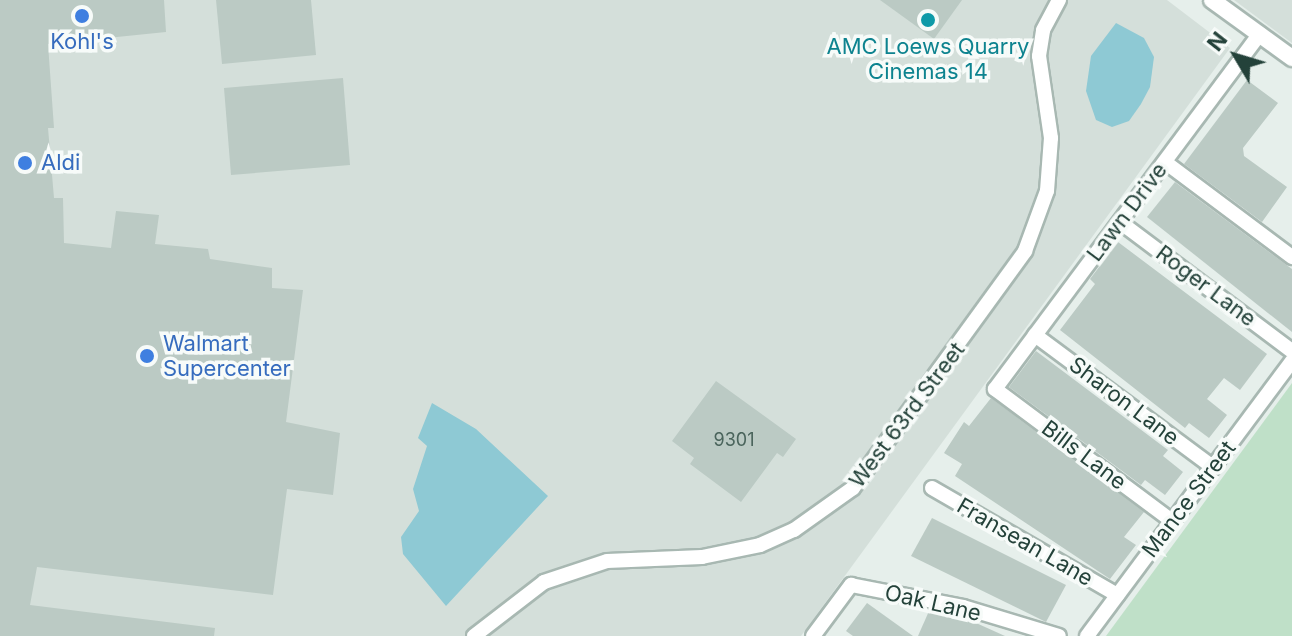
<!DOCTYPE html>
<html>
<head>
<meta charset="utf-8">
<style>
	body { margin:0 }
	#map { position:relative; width:1292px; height:636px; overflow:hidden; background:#e6efeb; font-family:Inter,sans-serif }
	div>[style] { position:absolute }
	.built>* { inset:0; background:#d4dfda }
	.green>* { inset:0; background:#bfe0c8 }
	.water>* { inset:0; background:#8ec9d4 }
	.building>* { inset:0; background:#bbcac4 }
	.roads { filter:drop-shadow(2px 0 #a8b8b2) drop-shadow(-2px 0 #a8b8b2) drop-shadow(0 2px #a8b8b2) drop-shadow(0 -2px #a8b8b2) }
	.minor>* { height:14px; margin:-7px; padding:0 7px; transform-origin:7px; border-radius:7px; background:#fff }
	.tertiary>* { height:16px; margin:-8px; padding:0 8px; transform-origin:8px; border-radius:8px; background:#fff }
	.dots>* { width:22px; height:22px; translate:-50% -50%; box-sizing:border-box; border:4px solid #f7fbf9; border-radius:50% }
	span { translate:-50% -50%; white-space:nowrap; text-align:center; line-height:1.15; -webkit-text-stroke:7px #f7fbf9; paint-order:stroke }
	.number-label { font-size:18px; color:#4a645c }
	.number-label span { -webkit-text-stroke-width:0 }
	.shop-label { font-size:22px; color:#366cbe }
	.left { translate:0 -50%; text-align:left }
	.culture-label { font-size:22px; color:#0d838f }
	.street-label { font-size:22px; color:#24423a }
	.north { position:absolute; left:1196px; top:16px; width:80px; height:80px; -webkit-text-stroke:6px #f7fbf9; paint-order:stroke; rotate:308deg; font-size:22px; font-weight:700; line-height:32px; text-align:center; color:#24423a }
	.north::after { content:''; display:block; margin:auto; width:28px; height:36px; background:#24423a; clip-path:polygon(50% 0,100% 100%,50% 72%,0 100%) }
</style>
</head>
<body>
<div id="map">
	<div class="built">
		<i style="clip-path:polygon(0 0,1167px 0,1230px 48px,801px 636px,0 636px)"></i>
		<i style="clip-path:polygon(1234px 0,1292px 0,1292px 43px)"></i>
	</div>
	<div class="green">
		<i style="clip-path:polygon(1292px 383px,1292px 636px,1106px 636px)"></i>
	</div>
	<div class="water">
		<i style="clip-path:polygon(1116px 23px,1144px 38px,1154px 57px,1150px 87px,1141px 104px,1129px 121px,1112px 127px,1096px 120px,1086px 91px,1091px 56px)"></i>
		<i style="clip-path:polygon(432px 403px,476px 429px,548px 496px,446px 606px,403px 554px,401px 537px,419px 511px,413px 489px,427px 446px,418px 438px)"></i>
	</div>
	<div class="building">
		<i style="clip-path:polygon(0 0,164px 0,166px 32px,48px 44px,54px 128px,48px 128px,54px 198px,63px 198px,64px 243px,111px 248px,116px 211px,159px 215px,155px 244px,208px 249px,210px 259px,272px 268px,272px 288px,303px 290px,286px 422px,340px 433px,333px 495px,287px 489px,273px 595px,37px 567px,30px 605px,215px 628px,214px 636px,0 636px)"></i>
		<i style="clip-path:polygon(216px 0,311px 0,316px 55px,222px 64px)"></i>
		<i style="clip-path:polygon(880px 0,962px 0,934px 39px)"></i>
		<i style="clip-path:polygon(343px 78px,350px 165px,231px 175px,224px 88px)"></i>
		<i style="clip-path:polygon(1247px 80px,1278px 103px,1243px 148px,1244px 156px,1287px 187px,1262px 222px,1184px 164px)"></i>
		<i style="clip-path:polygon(1175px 182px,1292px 269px,1292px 332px,1147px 217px)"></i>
		<i style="clip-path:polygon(1118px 242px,1267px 354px,1240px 390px,1224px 378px,1207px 399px,1227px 415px,1209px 438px,1189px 423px,1185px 428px,1060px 330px,1095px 284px,1090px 279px)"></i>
		<i style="clip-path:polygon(1036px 351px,1168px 450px,1163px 456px,1183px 472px,1165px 495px,1145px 480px,1141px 485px,1009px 387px)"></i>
		<i style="clip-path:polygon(716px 381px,796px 439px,783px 457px,777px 453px,741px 502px,690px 464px,694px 458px,672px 441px)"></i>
		<i style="clip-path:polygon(991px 398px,1144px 512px,1124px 537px,1136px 545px,1110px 579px,955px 476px,962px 464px,944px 453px,964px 422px,969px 426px)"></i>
		<i style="clip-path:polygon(932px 518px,1066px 585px,1046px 622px,911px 556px)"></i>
		<i style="clip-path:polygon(867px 603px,913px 636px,853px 636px,846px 631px)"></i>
		<i style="clip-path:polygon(929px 611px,965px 618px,1005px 636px,918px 636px)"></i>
	</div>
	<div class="roads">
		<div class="minor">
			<i style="left:1165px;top:162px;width:159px;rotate:36.8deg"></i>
			<i style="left:1120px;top:222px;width:215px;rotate:36.9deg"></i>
			<i style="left:1035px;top:335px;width:222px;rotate:36.6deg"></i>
			<i style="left:932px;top:488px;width:214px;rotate:30deg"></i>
			<i style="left:1172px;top:521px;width:221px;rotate:-143.3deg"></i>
			<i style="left:995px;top:389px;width:443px;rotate:-53.3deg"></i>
			<i style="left:474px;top:636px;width:88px;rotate:-37.6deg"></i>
			<i style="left:544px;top:582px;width:66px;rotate:-18.4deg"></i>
			<i style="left:607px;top:561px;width:95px;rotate:-2.4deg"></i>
			<i style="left:702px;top:557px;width:59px;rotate:-11.7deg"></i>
			<i style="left:760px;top:545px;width:37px;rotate:-24deg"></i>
			<i style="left:794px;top:530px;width:72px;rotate:-35.4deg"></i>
			<i style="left:853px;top:488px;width:293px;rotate:-54deg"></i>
			<i style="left:1025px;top:251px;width:64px;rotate:-69.9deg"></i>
			<i style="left:1047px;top:191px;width:53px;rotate:-85.7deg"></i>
			<i style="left:1051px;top:138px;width:83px;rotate:-98.3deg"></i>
			<i style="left:1039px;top:56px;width:26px;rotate:-81deg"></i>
			<i style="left:1043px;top:30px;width:34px;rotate:-62deg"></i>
			<i style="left:813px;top:636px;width:64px;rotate:-53.3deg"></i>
			<i style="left:851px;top:585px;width:114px;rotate:11.1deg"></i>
			<i style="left:963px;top:607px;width:100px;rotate:16.8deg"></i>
			<i style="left:1087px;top:636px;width:343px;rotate:-53.3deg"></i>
		</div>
		<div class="tertiary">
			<i style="left:1212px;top:0;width:99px;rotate:35.9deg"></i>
		</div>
	</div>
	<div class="dots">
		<i style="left:82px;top:16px;background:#3f7fe0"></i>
		<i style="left:928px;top:20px;background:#0f9aa8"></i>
		<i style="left:25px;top:163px;background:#3f7fe0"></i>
		<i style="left:147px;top:356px;background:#3f7fe0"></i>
	</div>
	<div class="number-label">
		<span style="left:734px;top:440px">9301</span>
	</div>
	<div class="shop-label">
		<span style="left:82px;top:42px">Kohl's</span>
		<span class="left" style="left:41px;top:163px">Aldi</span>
		<span class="left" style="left:163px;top:356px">Walmart<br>Supercenter</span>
	</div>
	<div class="culture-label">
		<span style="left:928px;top:59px">AMC Loews Quarry<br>Cinemas 14</span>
	</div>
	<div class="street-label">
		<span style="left:1127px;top:212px;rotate:-53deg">Lawn Drive</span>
		<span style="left:1206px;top:286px;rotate:37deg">Roger Lane</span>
		<span style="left:1124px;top:401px;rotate:37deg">Sharon Lane</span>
		<span style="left:907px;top:415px;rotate:-53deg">West 63rd Street</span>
		<span style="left:1084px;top:455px;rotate:37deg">Bills Lane</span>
		<span style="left:1189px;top:499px;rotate:-53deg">Mance Street</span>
		<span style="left:1025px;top:542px;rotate:30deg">Fransean Lane</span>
		<span style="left:933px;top:603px;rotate:13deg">Oak Lane</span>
	</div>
	<div class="north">N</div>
</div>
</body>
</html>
